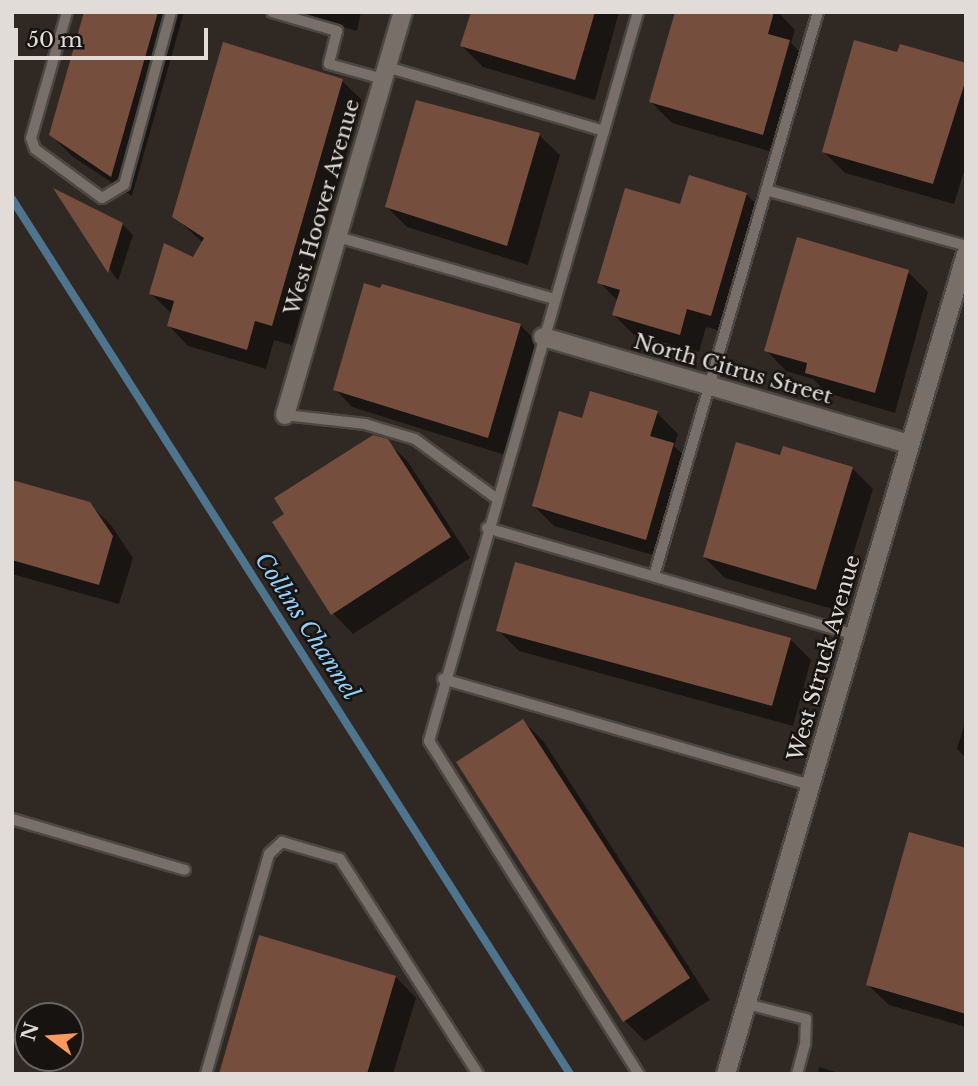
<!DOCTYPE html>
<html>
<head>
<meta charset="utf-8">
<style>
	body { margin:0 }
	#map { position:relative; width:978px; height:1086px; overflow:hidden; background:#302923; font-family:"Libre Baskerville",serif }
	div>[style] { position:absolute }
	.shadow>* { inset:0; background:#0007 }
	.stream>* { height:8px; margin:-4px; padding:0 4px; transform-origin:4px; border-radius:4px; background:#4d758e }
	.building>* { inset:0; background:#764e3e }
	.roads { filter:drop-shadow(2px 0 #4c4742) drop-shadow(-2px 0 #4c4742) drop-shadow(0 2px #4c4742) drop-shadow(0 -2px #4c4742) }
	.service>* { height:10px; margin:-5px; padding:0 5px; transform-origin:5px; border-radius:5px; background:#776f68 }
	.minor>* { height:18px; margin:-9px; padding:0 9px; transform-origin:9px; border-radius:9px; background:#776f68 }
	.tertiary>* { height:18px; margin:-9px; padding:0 9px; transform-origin:9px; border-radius:9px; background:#776f68 }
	span { translate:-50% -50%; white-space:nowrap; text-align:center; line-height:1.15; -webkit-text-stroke:5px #161310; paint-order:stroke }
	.street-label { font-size:21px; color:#e1dcd8 }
	.water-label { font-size:23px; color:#8fd1fc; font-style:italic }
	.frame { position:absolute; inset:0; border:14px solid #e1dcd8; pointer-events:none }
	.north { position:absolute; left:14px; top:1002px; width:70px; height:70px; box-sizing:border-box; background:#161310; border:2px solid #676360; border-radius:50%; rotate:286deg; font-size:19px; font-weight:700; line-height:28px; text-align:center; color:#e1dcd8 }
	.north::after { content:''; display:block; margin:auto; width:24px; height:32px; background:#ff9a5b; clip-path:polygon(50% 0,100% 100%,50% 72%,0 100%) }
	.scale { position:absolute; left:14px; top:28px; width:194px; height:32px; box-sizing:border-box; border:4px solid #e1dcd8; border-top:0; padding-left:9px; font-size:21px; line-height:24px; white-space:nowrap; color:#e1dcd8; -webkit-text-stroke:5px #161310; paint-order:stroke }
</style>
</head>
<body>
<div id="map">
	<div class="shadow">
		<i style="clip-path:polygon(85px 12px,184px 12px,132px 196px,72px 156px,51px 135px)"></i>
		<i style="clip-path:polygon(291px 12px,361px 12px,357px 31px)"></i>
		<i style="clip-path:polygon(473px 12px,619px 12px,595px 100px,483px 67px,462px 46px)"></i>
		<i style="clip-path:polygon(701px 12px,778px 12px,795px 30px,791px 43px,810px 62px,783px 155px,672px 123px,651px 102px)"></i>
		<i style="clip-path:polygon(898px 55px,966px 65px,966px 165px,954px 204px,845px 173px,824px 152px)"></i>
		<i style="clip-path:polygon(342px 81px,362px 100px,292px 345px,274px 340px,266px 369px,188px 346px,169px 326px,172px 314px,151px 294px,193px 260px,203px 243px,174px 216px)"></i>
		<i style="clip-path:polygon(539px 135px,560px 155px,528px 265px,407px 227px,387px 207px)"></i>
		<i style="clip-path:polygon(58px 192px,122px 224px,133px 235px,118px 281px)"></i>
		<i style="clip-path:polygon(746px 194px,765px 213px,729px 333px,706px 327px,699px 352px,633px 334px,614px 315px,618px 301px,599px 282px,681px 206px)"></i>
		<i style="clip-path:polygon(908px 272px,928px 292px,895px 413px,827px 393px,813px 379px,786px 371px,766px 350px)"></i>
		<i style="clip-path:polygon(520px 325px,538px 343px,505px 455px,352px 407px,335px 389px)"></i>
		<i style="clip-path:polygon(657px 413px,678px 434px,674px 446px,694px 465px,666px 559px,554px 526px,534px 506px,583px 420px)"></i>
		<i style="clip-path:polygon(387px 441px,408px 462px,470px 558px,353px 634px,333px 613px)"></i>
		<i style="clip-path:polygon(784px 449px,853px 469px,873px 489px,836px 610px,725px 578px,704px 557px)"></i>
		<i style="clip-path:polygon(12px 482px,89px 504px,111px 525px,133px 558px,119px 604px,12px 574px)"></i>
		<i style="clip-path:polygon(498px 630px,790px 639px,811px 660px,793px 726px,519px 651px)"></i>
		<i style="clip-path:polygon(966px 719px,966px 758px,957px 749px)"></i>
		<i style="clip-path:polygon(523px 721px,544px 742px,710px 1000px,645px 1041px,625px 1021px)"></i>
		<i style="clip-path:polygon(966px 850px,966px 1027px,889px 1005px,868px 985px)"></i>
		<i style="clip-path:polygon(396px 977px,416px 998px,393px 1074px,221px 1074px)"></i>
		<i style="clip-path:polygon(819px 1067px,842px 1074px,818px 1074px)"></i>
	</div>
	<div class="stream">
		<i style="left:12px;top:199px;width:1038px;rotate:57.47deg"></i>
	</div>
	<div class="building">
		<i style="clip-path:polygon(84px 12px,158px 12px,111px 177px,49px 135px)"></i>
		<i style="clip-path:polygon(471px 12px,595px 12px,575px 80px,460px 46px)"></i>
		<i style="clip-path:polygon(675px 12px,774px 12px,768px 34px,790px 40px,763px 135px,649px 102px)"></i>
		<i style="clip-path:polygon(854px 40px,897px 52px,900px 44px,966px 63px,966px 79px,933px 184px,822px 152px)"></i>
		<i style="clip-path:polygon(223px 42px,343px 79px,272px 326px,255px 321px,247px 350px,167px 326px,174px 301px,149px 294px,164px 243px,193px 257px,204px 238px,172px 217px)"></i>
		<i style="clip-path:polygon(416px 100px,540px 133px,507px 246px,385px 207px)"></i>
		<i style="clip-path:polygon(689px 175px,747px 193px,711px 316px,687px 309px,680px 335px,612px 315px,620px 290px,597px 283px,625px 188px,680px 204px)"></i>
		<i style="clip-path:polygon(53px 188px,123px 223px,108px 273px)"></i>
		<i style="clip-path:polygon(797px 237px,909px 270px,875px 393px,805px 373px,807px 363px,764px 351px)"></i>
		<i style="clip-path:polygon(364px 283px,380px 288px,382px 284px,521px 324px,488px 438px,333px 390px)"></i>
		<i style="clip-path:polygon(590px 391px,658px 411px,650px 436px,674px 443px,646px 540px,532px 506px,559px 411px,582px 418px)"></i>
		<i style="clip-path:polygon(373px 435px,388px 439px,451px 537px,331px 615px,272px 522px,284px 514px,274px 498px)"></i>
		<i style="clip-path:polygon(736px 442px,780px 455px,783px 446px,853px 467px,816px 590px,703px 557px)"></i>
		<i style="clip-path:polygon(12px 480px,90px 502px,113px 536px,99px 585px,12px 560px)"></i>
		<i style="clip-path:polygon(515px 562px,791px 638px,772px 706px,496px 631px)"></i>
		<i style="clip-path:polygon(523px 719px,690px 978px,623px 1022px,456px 762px)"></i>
		<i style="clip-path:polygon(909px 832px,966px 848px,966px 1014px,866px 985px)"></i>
		<i style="clip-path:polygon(259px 935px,396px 976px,367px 1074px,219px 1074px)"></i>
	</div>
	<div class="roads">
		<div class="service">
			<i style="left:67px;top:12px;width:131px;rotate:105.9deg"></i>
			<i style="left:31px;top:138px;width:12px;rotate:70deg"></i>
			<i style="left:35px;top:149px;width:83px;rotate:36.2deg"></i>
			<i style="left:102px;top:198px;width:26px;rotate:-31deg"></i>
			<i style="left:124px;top:185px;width:179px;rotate:-74.8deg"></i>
			<i style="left:272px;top:12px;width:68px;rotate:16.3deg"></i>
			<i style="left:337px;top:31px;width:34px;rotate:104deg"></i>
			<i style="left:329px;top:64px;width:56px;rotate:15.5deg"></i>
			<i style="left:638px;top:12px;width:758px;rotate:106deg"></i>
			<i style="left:429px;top:741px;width:394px;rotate:57.8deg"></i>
			<i style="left:387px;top:67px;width:226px;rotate:16.4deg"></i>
			<i style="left:766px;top:190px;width:208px;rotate:15.6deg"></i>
			<i style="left:338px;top:237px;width:225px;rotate:16deg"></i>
			<i style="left:285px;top:415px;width:81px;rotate:6.4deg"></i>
			<i style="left:365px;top:424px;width:52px;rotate:16.7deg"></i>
			<i style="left:415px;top:439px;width:100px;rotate:36.1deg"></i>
			<i style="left:487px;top:528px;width:383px;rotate:16.2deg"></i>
			<i style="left:654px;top:576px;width:587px;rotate:-73.79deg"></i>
			<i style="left:443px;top:679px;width:383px;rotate:16.1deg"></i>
			<i style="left:12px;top:819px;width:180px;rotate:16.4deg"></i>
			<i style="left:747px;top:1004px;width:61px;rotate:14.3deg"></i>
			<i style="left:806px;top:1019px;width:25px;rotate:92deg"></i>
			<i style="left:805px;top:1044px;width:31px;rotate:105deg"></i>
			<i style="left:206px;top:1074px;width:229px;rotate:-74deg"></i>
			<i style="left:269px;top:854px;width:18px;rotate:-43deg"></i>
			<i style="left:282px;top:842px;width:60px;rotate:16.3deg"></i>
			<i style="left:340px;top:859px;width:255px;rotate:57.3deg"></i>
		</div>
		<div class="minor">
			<i style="left:543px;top:337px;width:382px;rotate:16.3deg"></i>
			<i style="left:285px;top:415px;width:420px;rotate:-73.7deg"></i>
		</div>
		<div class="tertiary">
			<i style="left:726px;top:1074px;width:854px;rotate:-73.69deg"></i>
		</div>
	</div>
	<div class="street-label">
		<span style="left:322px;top:207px;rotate:-74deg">West Hoover Avenue</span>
		<span style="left:733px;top:369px;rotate:16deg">North Citrus Street</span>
		<span style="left:824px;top:658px;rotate:-74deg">West Struck Avenue</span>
	</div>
	<div class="water-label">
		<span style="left:307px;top:626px;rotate:57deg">Collins Channel</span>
	</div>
	<div class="frame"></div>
	<div class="north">N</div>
	<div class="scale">50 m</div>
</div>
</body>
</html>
